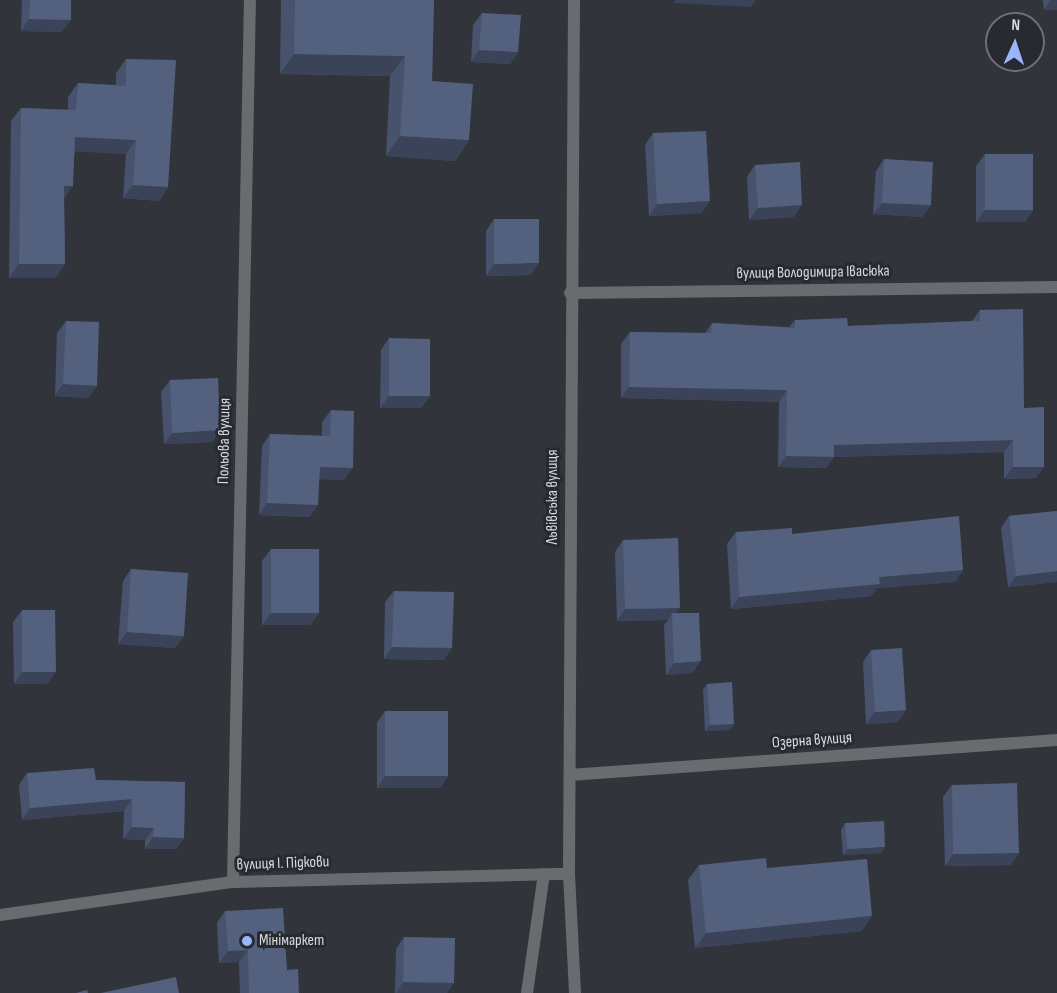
<!DOCTYPE html>
<html>
<head>
<meta charset="utf-8">
<style>
	body { margin:0 }
	#map { position:relative; width:1057px; height:993px; overflow:hidden; background:#31343a; font-family:"Sofia Sans Condensed",sans-serif }
	div>[style] { position:absolute }
	.lane>* { height:12px; margin:-6px; padding:0 6px; transform-origin:6px; border-radius:6px; background:#6a6b6f }
	.street>* { height:12px; margin:-6px; padding:0 6px; transform-origin:6px; border-radius:6px; background:#6a6b6f }
	.wall>* { inset:0; background:#47536c }
	.shaded-wall>* { inset:0; background:#3a4358 }
	.building>* { inset:0; background:#53607e }
	.dots>* { width:16px; height:16px; translate:-50% -50%; box-sizing:border-box; border:3px solid #272a30; border-radius:50% }
	span { translate:-50% -50%; white-space:nowrap; text-align:center; line-height:1.15; -webkit-text-stroke:6px #272a30; paint-order:stroke }
	.street-label { font-size:16px; color:#d8dade }
	.poi-label { font-size:16px; color:#d8dade }
	.left { translate:0 -50%; text-align:left }
	.north { position:absolute; left:985px; top:12px; width:60px; height:60px; box-sizing:border-box; background:#272a30; border:2px solid #6e7076; border-radius:50%; rotate:3deg; font-size:16px; font-weight:700; line-height:24px; text-align:center; color:#d8dade }
	.north::after { content:''; display:block; margin:auto; width:21px; height:27px; background:#98b5fd; clip-path:polygon(50% 0,100% 100%,50% 72%,0 100%) }
</style>
</head>
<body>
<div id="map">
	<div class="lane">
		<i style="left:527px;top:993px;width:120px;rotate:-81.9deg"></i>
	</div>
	<div class="street">
		<i style="left:574px;top:0;width:874px;rotate:90.33deg"></i>
		<i style="left:569px;top:874px;width:119px;rotate:87.1deg"></i>
		<i style="left:570px;top:293px;width:487px;rotate:-0.7deg"></i>
		<i style="left:570px;top:775px;width:488px;rotate:-4.1deg"></i>
		<i style="left:233px;top:882px;width:882px;rotate:-88.9deg"></i>
		<i style="left:0;top:915px;width:235px;rotate:-8.1deg"></i>
		<i style="left:233px;top:882px;width:336px;rotate:-1.4deg"></i>
	</div>
	<div class="wall">
		<i style="clip-path:polygon(22px 0,71px 0,62px 32px,21px 31px)"></i>
		<i style="clip-path:polygon(281px 0,434px 0,432px 81px,469px 140px,455px 161px,386px 156px,390px 76px,280px 74px)"></i>
		<i style="clip-path:polygon(1043px 0,1057px 0,1057px 10px,1044px 10px)"></i>
		<i style="clip-path:polygon(482px 13px,518px 52px,510px 64px,471px 62px,473px 25px)"></i>
		<i style="clip-path:polygon(126px 59px,168px 187px,159px 201px,123px 198px,126px 154px,75px 151px,64px 199px,65px 264px,55px 278px,9px 278px,11px 121px,21px 108px,68px 110px,68px 97px,78px 83px,116px 85px,116px 73px)"></i>
		<i style="clip-path:polygon(653px 133px,702px 213px,649px 216px,645px 145px)"></i>
		<i style="clip-path:polygon(985px 154px,1033px 210px,1025px 222px,976px 222px,976px 166px)"></i>
		<i style="clip-path:polygon(884px 159px,931px 205px,922px 217px,873px 214px,876px 171px)"></i>
		<i style="clip-path:polygon(755px 165px,794px 217px,749px 220px,747px 177px)"></i>
		<i style="clip-path:polygon(494px 219px,531px 275px,486px 276px,486px 231px)"></i>
		<i style="clip-path:polygon(980px 310px,1024px 408px,1036px 478px,1004px 479px,1004px 452px,834px 457px,826px 468px,778px 467px,779px 402px,621px 398px,621px 344px,630px 332px,705px 333px,712px 323px,789px 327px,795px 320px,848px 326px,972px 321px)"></i>
		<i style="clip-path:polygon(66px 321px,88px 398px,55px 396px,57px 333px)"></i>
		<i style="clip-path:polygon(389px 338px,430px 396px,421px 408px,380px 408px,381px 350px)"></i>
		<i style="clip-path:polygon(170px 380px,220px 430px,212px 442px,164px 444px,161px 392px)"></i>
		<i style="clip-path:polygon(331px 410px,344px 480px,319px 479px,310px 517px,259px 515px,262px 446px,270px 434px,322px 436px,322px 422px)"></i>
		<i style="clip-path:polygon(1057px 511px,1057px 582px,1008px 587px,1001px 528px,1009px 516px)"></i>
		<i style="clip-path:polygon(736px 532px,792px 534px,963px 570px,955px 582px,877px 588px,872px 596px,731px 609px,727px 544px)"></i>
		<i style="clip-path:polygon(623px 540px,676px 613px,701px 661px,692px 673px,666px 675px,664px 625px,668px 620px,617px 621px,615px 552px)"></i>
		<i style="clip-path:polygon(271px 549px,311px 625px,262px 625px,262px 561px)"></i>
		<i style="clip-path:polygon(131px 569px,184px 636px,175px 648px,118px 644px,123px 581px)"></i>
		<i style="clip-path:polygon(394px 591px,444px 660px,384px 659px,385px 602px)"></i>
		<i style="clip-path:polygon(22px 610px,47px 684px,14px 684px,13px 622px)"></i>
		<i style="clip-path:polygon(871px 650px,906px 710px,898px 722px,866px 724px,863px 662px)"></i>
		<i style="clip-path:polygon(707px 684px,734px 724px,730px 730px,705px 731px,703px 690px)"></i>
		<i style="clip-path:polygon(385px 711px,448px 776px,440px 788px,377px 788px,377px 723px)"></i>
		<i style="clip-path:polygon(27px 773px,96px 780px,185px 782px,184px 838px,176px 849px,145px 849px,145px 840px,123px 839px,124px 811px,22px 820px,19px 785px)"></i>
		<i style="clip-path:polygon(952px 785px,1019px 853px,1011px 865px,945px 866px,943px 797px)"></i>
		<i style="clip-path:polygon(845px 823px,881px 853px,843px 855px,841px 830px)"></i>
		<i style="clip-path:polygon(699px 865px,767px 868px,862px 931px,695px 948px,688px 880px)"></i>
		<i style="clip-path:polygon(225px 911px,287px 970px,299px 993px,240px 993px,239px 962px,219px 963px,217px 923px)"></i>
		<i style="clip-path:polygon(404px 937px,447px 993px,395px 993px,396px 949px)"></i>
	</div>
	<div class="shaded-wall">
		<i style="clip-path:polygon(675px 0,756px 0,751px 7px,673px 3px)"></i>
		<i style="clip-path:polygon(1051px 0,1057px 0,1057px 10px,1044px 10px)"></i>
		<i style="clip-path:polygon(29px 19px,71px 20px,62px 32px,21px 31px)"></i>
		<i style="clip-path:polygon(479px 50px,518px 52px,510px 64px,471px 62px)"></i>
		<i style="clip-path:polygon(294px 54px,405px 56px,390px 76px,280px 74px)"></i>
		<i style="clip-path:polygon(400px 136px,469px 140px,455px 161px,386px 156px)"></i>
		<i style="clip-path:polygon(75px 137px,136px 140px,126px 154px,66px 151px)"></i>
		<i style="clip-path:polygon(133px 185px,168px 187px,159px 201px,123px 198px)"></i>
		<i style="clip-path:polygon(64px 186px,73px 186px,63px 200px)"></i>
		<i style="clip-path:polygon(710px 201px,702px 213px,649px 216px,657px 204px)"></i>
		<i style="clip-path:polygon(882px 203px,931px 205px,922px 217px,873px 214px)"></i>
		<i style="clip-path:polygon(802px 205px,794px 217px,749px 220px,758px 208px)"></i>
		<i style="clip-path:polygon(985px 210px,1033px 210px,1025px 222px,976px 222px)"></i>
		<i style="clip-path:polygon(539px 263px,531px 275px,486px 276px,494px 264px)"></i>
		<i style="clip-path:polygon(19px 264px,65px 264px,55px 278px,9px 278px)"></i>
		<i style="clip-path:polygon(63px 384px,97px 386px,88px 398px,55px 396px)"></i>
		<i style="clip-path:polygon(629px 387px,787px 390px,779px 402px,621px 398px)"></i>
		<i style="clip-path:polygon(389px 396px,430px 396px,421px 408px,380px 408px)"></i>
		<i style="clip-path:polygon(220px 430px,212px 442px,164px 444px,172px 433px)"></i>
		<i style="clip-path:polygon(1013px 440px,1004px 452px,834px 457px,826px 468px,778px 467px,786px 456px,834px 445px)"></i>
		<i style="clip-path:polygon(320px 467px,353px 468px,344px 480px,312px 479px)"></i>
		<i style="clip-path:polygon(1013px 467px,1044px 467px,1036px 478px,1004px 479px)"></i>
		<i style="clip-path:polygon(267px 503px,318px 505px,310px 517px,259px 515px)"></i>
		<i style="clip-path:polygon(963px 570px,955px 582px,877px 588px,872px 596px,731px 609px,739px 597px,879px 577px)"></i>
		<i style="clip-path:polygon(1057px 571px,1057px 582px,1008px 587px,1016px 576px)"></i>
		<i style="clip-path:polygon(680px 608px,673px 618px,672px 613px,668px 620px,617px 621px,625px 609px)"></i>
		<i style="clip-path:polygon(271px 613px,319px 613px,311px 625px,262px 625px)"></i>
		<i style="clip-path:polygon(127px 632px,184px 636px,175px 648px,118px 644px)"></i>
		<i style="clip-path:polygon(392px 647px,452px 648px,444px 660px,384px 659px)"></i>
		<i style="clip-path:polygon(701px 661px,692px 673px,666px 675px,674px 663px)"></i>
		<i style="clip-path:polygon(22px 672px,56px 672px,47px 684px,14px 684px)"></i>
		<i style="clip-path:polygon(906px 710px,898px 722px,866px 724px,875px 712px)"></i>
		<i style="clip-path:polygon(734px 724px,730px 730px,705px 731px,710px 725px)"></i>
		<i style="clip-path:polygon(385px 776px,448px 776px,440px 788px,377px 788px)"></i>
		<i style="clip-path:polygon(132px 799px,124px 811px,22px 820px,30px 808px)"></i>
		<i style="clip-path:polygon(132px 827px,154px 828px,145px 840px,123px 839px)"></i>
		<i style="clip-path:polygon(153px 837px,184px 838px,176px 849px,145px 849px)"></i>
		<i style="clip-path:polygon(885px 847px,881px 853px,843px 855px,847px 849px)"></i>
		<i style="clip-path:polygon(1019px 853px,1011px 865px,945px 866px,953px 854px)"></i>
		<i style="clip-path:polygon(872px 916px,862px 931px,695px 948px,706px 933px)"></i>
		<i style="clip-path:polygon(248px 950px,239px 962px,219px 963px,228px 951px)"></i>
		<i style="clip-path:polygon(403px 982px,454px 983px,447px 993px,396px 993px)"></i>
	</div>
	<div class="building">
		<i style="clip-path:polygon(30px 0,71px 0,71px 20px,29px 19px)"></i>
		<i style="clip-path:polygon(295px 0,434px 0,432px 81px,473px 84px,469px 140px,400px 136px,405px 56px,294px 54px)"></i>
		<i style="clip-path:polygon(482px 13px,521px 15px,518px 52px,479px 50px)"></i>
		<i style="clip-path:polygon(126px 59px,176px 60px,168px 187px,133px 185px,136px 140px,75px 137px,73px 186px,64px 186px,65px 264px,19px 264px,21px 108px,76px 110px,78px 83px,126px 86px)"></i>
		<i style="clip-path:polygon(706px 131px,710px 201px,657px 204px,653px 133px)"></i>
		<i style="clip-path:polygon(985px 154px,1033px 154px,1033px 210px,985px 210px)"></i>
		<i style="clip-path:polygon(884px 159px,933px 162px,931px 205px,882px 203px)"></i>
		<i style="clip-path:polygon(800px 162px,802px 205px,758px 208px,755px 165px)"></i>
		<i style="clip-path:polygon(494px 219px,539px 219px,539px 263px,494px 264px)"></i>
		<i style="clip-path:polygon(1023px 309px,1024px 408px,1044px 407px,1044px 467px,1013px 467px,1013px 440px,834px 445px,834px 457px,786px 456px,787px 390px,629px 387px,630px 332px,711px 333px,712px 323px,795px 328px,795px 320px,847px 318px,848px 326px,980px 321px,980px 310px)"></i>
		<i style="clip-path:polygon(66px 321px,99px 322px,97px 386px,63px 384px)"></i>
		<i style="clip-path:polygon(389px 338px,430px 339px,430px 396px,389px 396px)"></i>
		<i style="clip-path:polygon(218px 378px,220px 430px,172px 433px,170px 380px)"></i>
		<i style="clip-path:polygon(331px 410px,354px 411px,353px 468px,320px 467px,318px 505px,267px 503px,270px 434px,330px 436px)"></i>
		<i style="clip-path:polygon(1057px 511px,1057px 571px,1016px 576px,1009px 516px)"></i>
		<i style="clip-path:polygon(959px 516px,963px 570px,879px 577px,880px 584px,739px 597px,736px 532px,792px 528px,792px 534px)"></i>
		<i style="clip-path:polygon(678px 538px,680px 608px,625px 609px,623px 540px)"></i>
		<i style="clip-path:polygon(271px 549px,319px 549px,319px 613px,271px 613px)"></i>
		<i style="clip-path:polygon(131px 569px,188px 573px,184px 636px,127px 632px)"></i>
		<i style="clip-path:polygon(394px 591px,454px 592px,452px 648px,392px 647px)"></i>
		<i style="clip-path:polygon(22px 610px,55px 610px,56px 672px,22px 672px)"></i>
		<i style="clip-path:polygon(672px 613px,699px 613px,701px 661px,674px 663px)"></i>
		<i style="clip-path:polygon(902px 648px,906px 710px,875px 712px,871px 650px)"></i>
		<i style="clip-path:polygon(732px 682px,734px 724px,710px 725px,707px 684px)"></i>
		<i style="clip-path:polygon(385px 711px,448px 711px,448px 776px,385px 776px)"></i>
		<i style="clip-path:polygon(94px 768px,96px 780px,185px 782px,184px 838px,153px 837px,154px 828px,132px 827px,132px 799px,30px 808px,27px 773px)"></i>
		<i style="clip-path:polygon(1017px 783px,1019px 853px,953px 854px,952px 785px)"></i>
		<i style="clip-path:polygon(884px 821px,885px 847px,847px 849px,845px 823px)"></i>
		<i style="clip-path:polygon(766px 858px,767px 868px,867px 859px,872px 916px,706px 933px,699px 865px)"></i>
		<i style="clip-path:polygon(283px 908px,287px 970px,298px 969px,299px 993px,249px 993px,248px 950px,228px 951px,225px 911px)"></i>
		<i style="clip-path:polygon(404px 937px,455px 938px,454px 983px,403px 982px)"></i>
		<i style="clip-path:polygon(176px 977px,179px 993px,101px 993px)"></i>
		<i style="clip-path:polygon(87px 990px,88px 993px,76px 993px)"></i>
	</div>
	<div class="dots">
		<i style="left:247px;top:941px;background:#98b5fd"></i>
	</div>
	<div class="street-label">
		<span style="left:813px;top:273px;rotate:-1deg">вулиця Володимира Івасюка</span>
		<span style="left:225px;top:441px;rotate:-89deg">Польова вулиця</span>
		<span style="left:553px;top:497px;rotate:-90deg">Львівська вулиця</span>
		<span style="left:812px;top:741px;rotate:-4deg">Озерна вулиця</span>
		<span style="left:283px;top:864px;rotate:-2deg">вулиця І. Підкови</span>
	</div>
	<div class="poi-label">
		<span class="left" style="left:259px;top:941px">Мінімаркет</span>
	</div>
	<div class="north">N</div>
</div>
</body>
</html>
